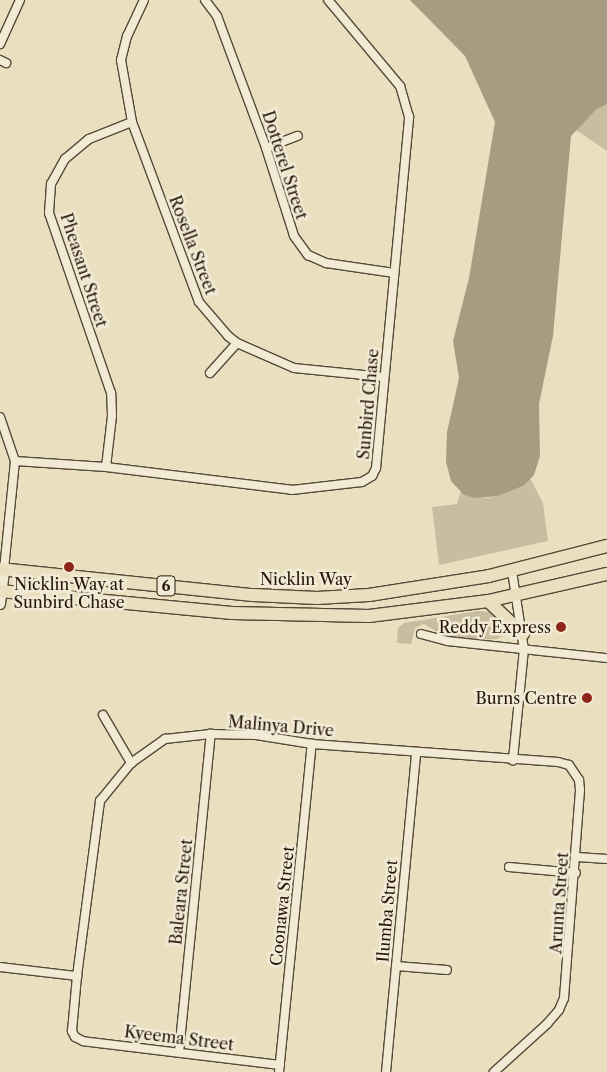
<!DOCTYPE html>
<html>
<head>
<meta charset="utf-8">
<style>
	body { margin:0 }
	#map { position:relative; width:607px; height:1072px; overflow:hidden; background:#eae0c0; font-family:"Libre Caslon Text",serif }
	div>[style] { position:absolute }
	.green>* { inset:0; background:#c9bda1 }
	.water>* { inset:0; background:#a89b82 }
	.roads { filter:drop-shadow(1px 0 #584838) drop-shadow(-1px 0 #584838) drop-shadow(0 1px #584838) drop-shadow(0 -1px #584838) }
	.minor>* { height:8px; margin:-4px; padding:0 4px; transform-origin:4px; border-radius:4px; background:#f1ebd6 }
	.tertiary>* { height:10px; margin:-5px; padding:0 5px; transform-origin:5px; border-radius:5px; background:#f1ebd6 }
	.trunk>* { height:12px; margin:-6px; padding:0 6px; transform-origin:6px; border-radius:6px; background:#eae0c0 }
	.dots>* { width:14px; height:14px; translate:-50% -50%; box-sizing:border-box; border:2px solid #f1ebd6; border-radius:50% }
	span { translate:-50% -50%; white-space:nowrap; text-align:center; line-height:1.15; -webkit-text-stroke:5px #f1ebd6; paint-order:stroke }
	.shield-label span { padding:1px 4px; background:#f1ebd6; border:1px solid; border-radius:4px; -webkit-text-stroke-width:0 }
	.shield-label { font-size:15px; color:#28150a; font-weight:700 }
	.street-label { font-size:16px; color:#28150a }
	.poi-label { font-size:16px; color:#28150a }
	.right { translate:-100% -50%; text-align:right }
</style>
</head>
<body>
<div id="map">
	<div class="green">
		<i style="clip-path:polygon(607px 104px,607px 151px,576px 130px,597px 109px)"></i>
		<i style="clip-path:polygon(530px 478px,543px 503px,548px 541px,439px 565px,432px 507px,457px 504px,461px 491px,465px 495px,486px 498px,498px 496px,523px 486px)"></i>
		<i style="clip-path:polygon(477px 611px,491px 612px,504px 624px,503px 636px,497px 639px,457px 640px,447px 638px,424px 624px,415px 628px,411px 644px,397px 643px,398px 628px,404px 623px)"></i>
	</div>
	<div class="water">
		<i style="clip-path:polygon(410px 0,607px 0,607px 104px,597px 109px,571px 136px,553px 336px,539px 404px,540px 456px,534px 475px,523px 486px,498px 496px,476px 498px,464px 495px,451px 481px,446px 462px,447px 432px,459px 378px,453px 341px,469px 278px,495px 122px,465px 56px)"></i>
	</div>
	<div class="roads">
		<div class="minor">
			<i style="left:144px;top:0;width:40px;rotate:115deg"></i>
			<i style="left:127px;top:36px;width:25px;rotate:104deg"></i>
			<i style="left:121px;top:60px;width:63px;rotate:79.9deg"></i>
			<i style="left:132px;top:122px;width:192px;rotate:69.6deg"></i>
			<i style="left:199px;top:302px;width:45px;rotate:49.5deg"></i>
			<i style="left:228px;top:336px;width:11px;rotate:38deg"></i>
			<i style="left:237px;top:343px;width:62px;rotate:23.7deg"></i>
			<i style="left:294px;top:368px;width:90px;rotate:5.7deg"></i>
			<i style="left:205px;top:0;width:20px;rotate:53deg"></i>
			<i style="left:217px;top:16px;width:141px;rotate:69.6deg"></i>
			<i style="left:266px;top:148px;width:92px;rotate:72.3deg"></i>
			<i style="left:294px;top:236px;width:24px;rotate:54deg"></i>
			<i style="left:308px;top:255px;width:20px;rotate:24deg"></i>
			<i style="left:326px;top:263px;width:69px;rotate:8.4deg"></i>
			<i style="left:0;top:44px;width:48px;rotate:-65.6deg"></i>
			<i style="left:0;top:60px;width:7px;rotate:27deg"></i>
			<i style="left:266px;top:148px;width:34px;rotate:-21deg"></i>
			<i style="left:210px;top:373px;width:40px;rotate:-48deg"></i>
			<i style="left:0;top:417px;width:46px;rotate:71.2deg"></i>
			<i style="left:15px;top:461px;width:109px;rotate:95.8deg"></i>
			<i style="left:15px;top:461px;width:91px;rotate:3.8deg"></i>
			<i style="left:106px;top:467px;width:187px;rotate:7deg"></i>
			<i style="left:292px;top:490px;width:70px;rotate:-6.5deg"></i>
			<i style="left:362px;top:482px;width:12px;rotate:-31deg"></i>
			<i style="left:372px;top:476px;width:9px;rotate:-63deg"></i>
			<i style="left:376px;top:468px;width:353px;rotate:-84.6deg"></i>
			<i style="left:409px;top:117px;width:32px;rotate:-106deg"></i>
			<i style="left:400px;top:86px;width:112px;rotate:-129.9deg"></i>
			<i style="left:106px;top:467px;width:51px;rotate:-83.3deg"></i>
			<i style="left:112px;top:416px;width:23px;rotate:-92deg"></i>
			<i style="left:111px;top:393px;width:190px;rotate:-109deg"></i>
			<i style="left:49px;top:213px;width:29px;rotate:-86deg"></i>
			<i style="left:51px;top:184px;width:29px;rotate:-61deg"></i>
			<i style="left:65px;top:159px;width:31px;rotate:-40deg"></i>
			<i style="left:89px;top:139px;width:46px;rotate:-21.6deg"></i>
			<i style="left:512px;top:571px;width:79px;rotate:81.3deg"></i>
			<i style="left:524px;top:649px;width:112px;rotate:95.7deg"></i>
			<i style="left:421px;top:634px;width:27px;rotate:15deg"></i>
			<i style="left:447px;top:641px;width:161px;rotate:6.1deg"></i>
			<i style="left:103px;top:715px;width:56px;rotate:59.7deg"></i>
			<i style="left:577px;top:857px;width:30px;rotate:4deg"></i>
			<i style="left:509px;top:867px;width:67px;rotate:5.1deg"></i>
			<i style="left:396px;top:966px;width:51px;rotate:4.5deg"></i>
			<i style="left:0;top:967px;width:78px;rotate:6.7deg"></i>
			<i style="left:179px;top:1052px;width:320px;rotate:-84.3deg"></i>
			<i style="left:280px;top:1065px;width:198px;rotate:-173.1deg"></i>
			<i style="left:83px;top:1041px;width:9px;rotate:-153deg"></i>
			<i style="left:75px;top:1037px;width:7px;rotate:-117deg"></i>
			<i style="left:72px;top:1031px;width:55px;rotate:-84.8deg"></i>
			<i style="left:77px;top:976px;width:177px;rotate:-82.5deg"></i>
			<i style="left:100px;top:801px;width:49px;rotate:-50.8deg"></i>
			<i style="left:131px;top:763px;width:42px;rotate:-35.2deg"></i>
			<i style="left:165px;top:739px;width:46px;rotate:-6.2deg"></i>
			<i style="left:211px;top:734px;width:45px;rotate:1.3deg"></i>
			<i style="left:256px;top:735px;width:57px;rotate:9.1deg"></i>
			<i style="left:312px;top:744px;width:247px;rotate:4.2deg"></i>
			<i style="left:558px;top:762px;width:11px;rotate:15deg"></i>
			<i style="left:569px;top:765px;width:18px;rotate:56deg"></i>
			<i style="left:579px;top:780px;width:10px;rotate:84deg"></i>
			<i style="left:580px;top:790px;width:209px;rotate:94.4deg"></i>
			<i style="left:564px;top:998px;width:13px;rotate:113deg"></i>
			<i style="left:559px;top:1010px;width:18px;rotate:131deg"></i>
			<i style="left:547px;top:1024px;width:72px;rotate:137.8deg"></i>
			<i style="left:279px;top:1072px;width:330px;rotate:-84.3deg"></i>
			<i style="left:386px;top:1072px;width:321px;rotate:-84.6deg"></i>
		</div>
		<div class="tertiary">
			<i style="left:0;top:604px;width:35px;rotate:-83deg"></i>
		</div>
		<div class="trunk">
			<i style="left:0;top:569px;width:254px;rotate:5.9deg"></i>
			<i style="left:253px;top:595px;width:64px;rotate:2.7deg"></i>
			<i style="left:317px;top:598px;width:52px;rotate:-3.3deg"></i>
			<i style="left:369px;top:595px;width:121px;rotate:-9deg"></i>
			<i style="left:489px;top:576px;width:122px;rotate:-14.3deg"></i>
			<i style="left:0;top:591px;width:233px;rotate:5.4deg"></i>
			<i style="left:232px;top:613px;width:137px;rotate:1.3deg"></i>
			<i style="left:369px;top:616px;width:120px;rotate:-7.2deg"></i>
			<i style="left:488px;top:601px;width:122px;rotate:-12.8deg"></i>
			<i style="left:488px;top:601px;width:48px;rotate:43.3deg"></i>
		</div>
	</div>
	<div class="dots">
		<i style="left:69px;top:567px;background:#8f2418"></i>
		<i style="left:561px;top:627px;background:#8f2418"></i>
		<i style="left:587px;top:698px;background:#8f2418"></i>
	</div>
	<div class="shield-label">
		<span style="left:166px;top:586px">6</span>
	</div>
	<div class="street-label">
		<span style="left:285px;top:165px;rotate:72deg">Dotterel Street</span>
		<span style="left:193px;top:245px;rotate:69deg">Rosella Street</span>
		<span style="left:84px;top:270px;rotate:72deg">Pheasant Street</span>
		<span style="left:368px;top:404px;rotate:-85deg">Sunbird Chase</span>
		<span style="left:306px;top:579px">Nicklin Way</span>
		<span style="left:281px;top:726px;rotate:5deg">Malinya Drive</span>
		<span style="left:181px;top:892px;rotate:-84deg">Baleara Street</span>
		<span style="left:559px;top:903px;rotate:-86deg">Arunta Street</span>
		<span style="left:282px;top:906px;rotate:-84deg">Coonawa Street</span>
		<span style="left:387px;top:911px;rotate:-85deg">Ilumba Street</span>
		<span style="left:179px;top:1038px;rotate:7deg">Kyeema Street</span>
	</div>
	<div class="poi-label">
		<span style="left:69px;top:593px">Nicklin Way at<br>Sunbird Chase</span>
		<span class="right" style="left:551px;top:627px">Reddy Express</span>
		<span class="right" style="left:577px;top:698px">Burns Centre</span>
	</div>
</div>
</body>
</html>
